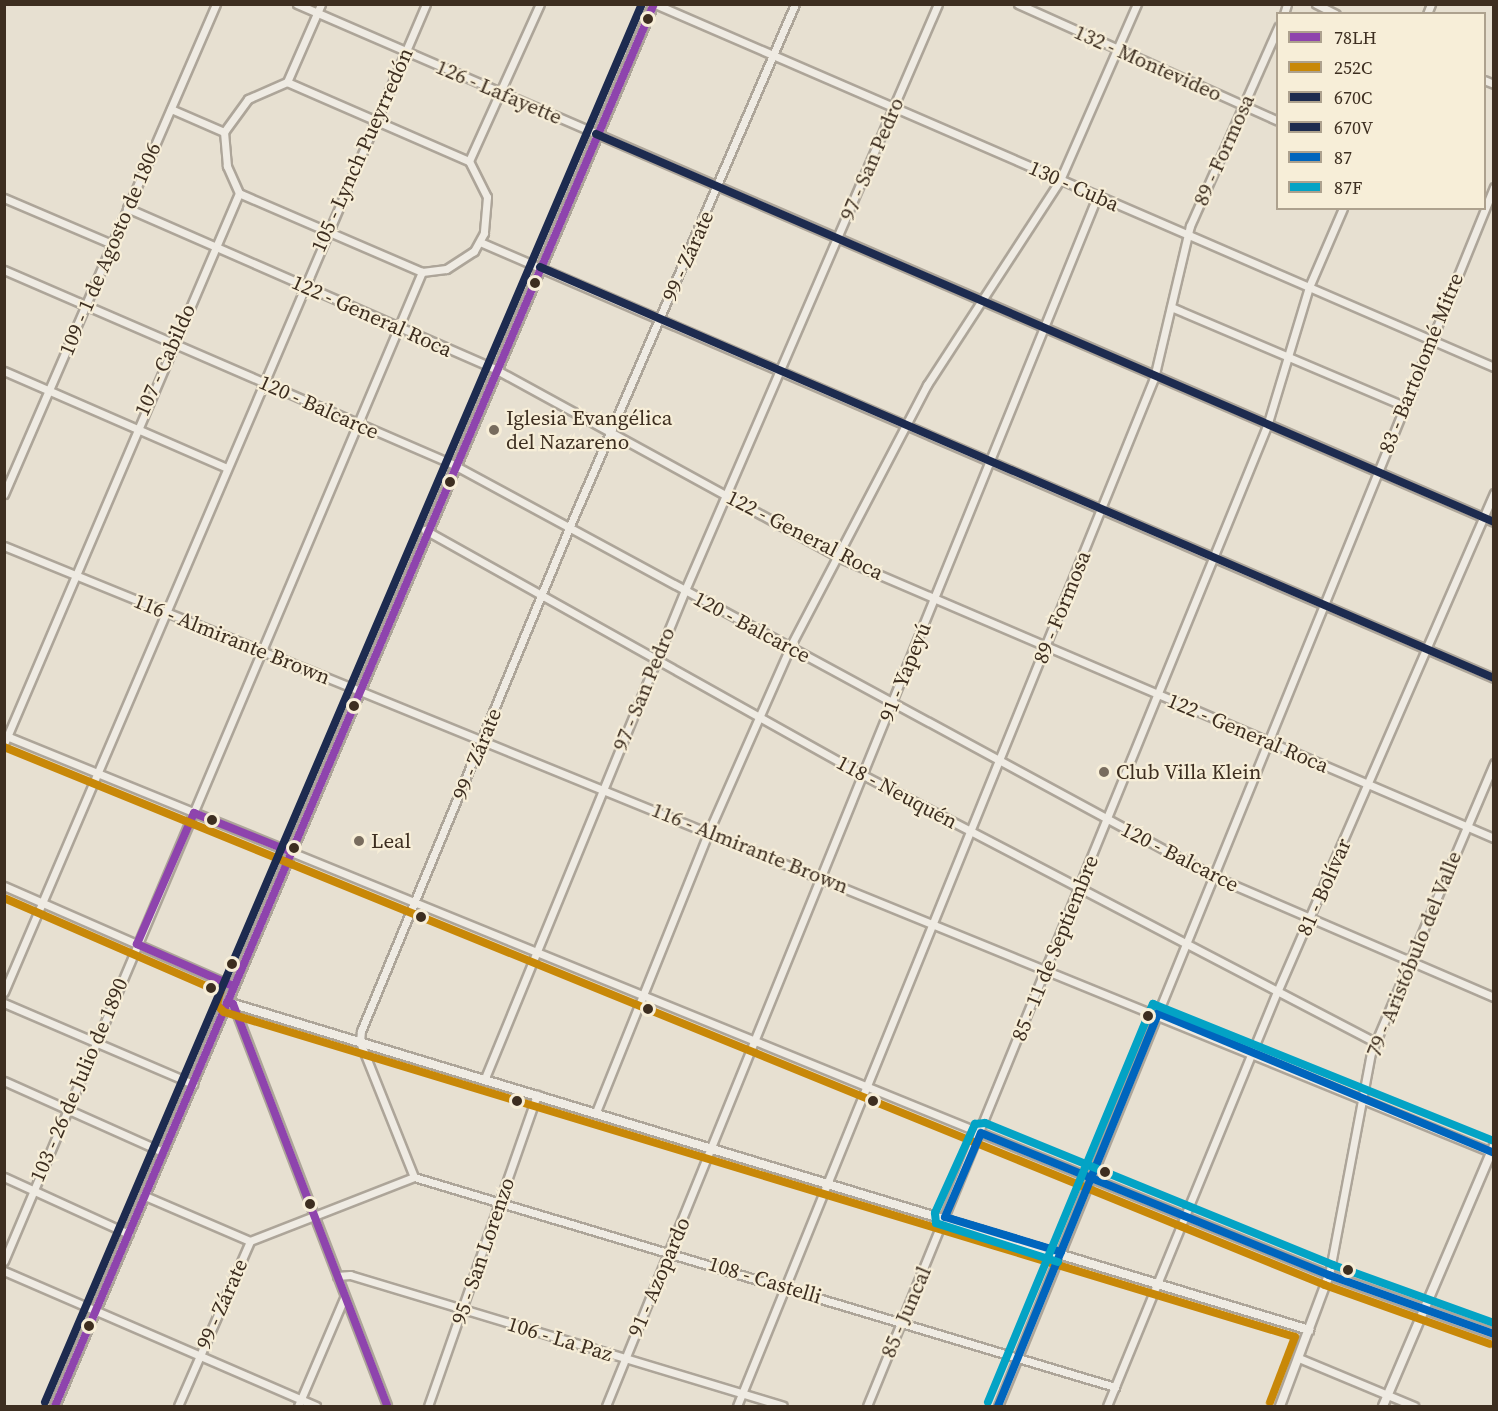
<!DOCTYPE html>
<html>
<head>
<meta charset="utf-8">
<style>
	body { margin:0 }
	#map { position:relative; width:1498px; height:1411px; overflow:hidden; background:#e7e0d1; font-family:"Source Serif 4",serif }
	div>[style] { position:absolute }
	.roads { filter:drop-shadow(2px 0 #ada599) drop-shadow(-2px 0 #ada599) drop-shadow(0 2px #ada599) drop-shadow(0 -2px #ada599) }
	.minor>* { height:7px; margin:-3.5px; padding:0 3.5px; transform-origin:3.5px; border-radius:3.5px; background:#efebe3 }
	.tertiary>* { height:8px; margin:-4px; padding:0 4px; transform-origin:4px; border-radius:4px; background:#efebe3 }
	.bus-1>* { height:8px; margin:-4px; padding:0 4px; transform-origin:4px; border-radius:4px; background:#8e44ad }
	.bus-2>* { height:8px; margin:-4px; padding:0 4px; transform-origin:4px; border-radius:4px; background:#c88808 }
	.bus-3>* { height:8px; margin:-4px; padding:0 4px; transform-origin:4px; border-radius:4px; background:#1d2b4f }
	.bus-4>* { height:8px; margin:-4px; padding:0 4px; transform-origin:4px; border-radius:4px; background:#1d2b4f }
	.bus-5>* { height:8px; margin:-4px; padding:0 4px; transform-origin:4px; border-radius:4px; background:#0065bd }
	.bus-6>* { height:8px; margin:-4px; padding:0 4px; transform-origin:4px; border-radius:4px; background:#03a3c5 }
	.dots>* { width:16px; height:16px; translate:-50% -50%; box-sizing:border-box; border:3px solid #f7eed8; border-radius:50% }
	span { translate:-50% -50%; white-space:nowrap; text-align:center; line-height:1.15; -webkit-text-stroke:4.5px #f7eed8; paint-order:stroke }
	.street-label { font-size:21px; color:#3d2e20 }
	.poi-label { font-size:21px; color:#3d2e20 }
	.left { translate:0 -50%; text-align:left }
	.frame { position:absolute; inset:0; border:6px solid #3d2e20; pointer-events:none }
	.legend { position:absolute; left:1276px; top:12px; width:210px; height:198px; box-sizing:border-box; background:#f7eed8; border:2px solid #ada18e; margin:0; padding:8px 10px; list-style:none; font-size:18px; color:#3d2e20 }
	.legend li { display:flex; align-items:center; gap:12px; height:30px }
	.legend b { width:30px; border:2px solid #ada18e }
</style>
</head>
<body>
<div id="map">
	<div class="roads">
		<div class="minor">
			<i style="left:297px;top:4px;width:1304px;rotate:23.4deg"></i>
			<i style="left:655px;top:4px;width:914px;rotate:23.4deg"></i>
			<i style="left:1018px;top:4px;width:285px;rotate:24.2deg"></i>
			<i style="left:1316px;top:4px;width:22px;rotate:27deg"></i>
			<i style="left:1284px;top:14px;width:10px;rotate:-73deg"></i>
			<i style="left:1427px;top:14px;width:11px;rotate:-68deg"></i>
			<i style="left:1484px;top:80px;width:11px;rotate:22deg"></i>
			<i style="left:287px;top:82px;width:198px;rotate:23.5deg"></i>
			<i style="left:469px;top:161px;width:40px;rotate:63.4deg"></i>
			<i style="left:487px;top:197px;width:36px;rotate:95deg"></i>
			<i style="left:484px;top:233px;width:21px;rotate:119deg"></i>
			<i style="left:474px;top:251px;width:33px;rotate:147deg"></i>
			<i style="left:446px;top:269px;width:24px;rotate:173deg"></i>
			<i style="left:422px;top:272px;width:199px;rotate:-156.7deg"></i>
			<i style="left:239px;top:193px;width:30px;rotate:-114deg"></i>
			<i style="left:227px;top:166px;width:34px;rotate:-95deg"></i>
			<i style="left:224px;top:132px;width:41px;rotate:-54deg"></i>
			<i style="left:248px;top:99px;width:43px;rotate:-23.6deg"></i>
			<i style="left:287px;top:82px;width:85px;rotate:-66.4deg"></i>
			<i style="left:171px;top:109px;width:58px;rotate:23.5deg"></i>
			<i style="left:469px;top:161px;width:172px;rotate:-65.7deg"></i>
			<i style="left:4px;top:198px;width:117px;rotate:23.1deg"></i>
			<i style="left:127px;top:208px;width:402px;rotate:23.6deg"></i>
			<i style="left:495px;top:369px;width:391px;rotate:28.7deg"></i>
			<i style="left:838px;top:557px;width:714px;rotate:23.19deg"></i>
			<i style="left:480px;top:242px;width:1104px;rotate:23.27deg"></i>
			<i style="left:4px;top:270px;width:490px;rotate:23.4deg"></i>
			<i style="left:454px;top:465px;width:865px;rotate:28.43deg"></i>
			<i style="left:1215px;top:877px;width:304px;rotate:23.3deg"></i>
			<i style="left:1171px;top:307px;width:253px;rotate:23deg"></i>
			<i style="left:4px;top:371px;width:241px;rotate:23.5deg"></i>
			<i style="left:4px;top:494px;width:534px;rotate:-66.6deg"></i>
			<i style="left:425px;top:530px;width:502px;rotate:29.22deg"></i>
			<i style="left:863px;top:775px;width:577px;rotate:27.54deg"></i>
			<i style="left:4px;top:546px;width:1609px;rotate:22.17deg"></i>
			<i style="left:4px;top:735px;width:1431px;rotate:22.17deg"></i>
			<i style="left:1329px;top:1275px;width:226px;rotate:-79.3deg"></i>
			<i style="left:1371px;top:1053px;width:315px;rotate:-67deg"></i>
			<i style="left:4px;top:744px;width:599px;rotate:-66.9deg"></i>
			<i style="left:4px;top:886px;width:250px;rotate:23.6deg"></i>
			<i style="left:4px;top:992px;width:1074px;rotate:-66.87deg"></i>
			<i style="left:4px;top:1003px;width:206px;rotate:23.2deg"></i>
			<i style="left:233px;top:1004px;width:430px;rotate:69deg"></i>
			<i style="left:485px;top:1078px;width:527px;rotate:-67.71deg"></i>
			<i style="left:685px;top:590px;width:638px;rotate:-66.65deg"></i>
			<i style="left:4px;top:1081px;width:174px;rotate:24.1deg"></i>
			<i style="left:596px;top:1112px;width:303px;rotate:-68.1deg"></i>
			<i style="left:709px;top:831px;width:201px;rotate:-66.2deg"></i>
			<i style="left:790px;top:647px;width:296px;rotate:-62.4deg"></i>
			<i style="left:927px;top:385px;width:244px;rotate:-57deg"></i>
			<i style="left:1060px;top:180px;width:192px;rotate:-66.4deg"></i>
			<i style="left:4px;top:1177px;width:137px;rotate:24.5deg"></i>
			<i style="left:414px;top:1177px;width:145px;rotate:-111.8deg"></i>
			<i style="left:360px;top:1042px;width:11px;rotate:-85deg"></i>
			<i style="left:361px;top:1031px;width:544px;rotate:-67.53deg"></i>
			<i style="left:569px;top:528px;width:571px;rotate:-66.67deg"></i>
			<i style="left:414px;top:1177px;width:732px;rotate:16.68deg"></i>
			<i style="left:145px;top:1196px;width:114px;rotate:23.2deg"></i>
			<i style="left:4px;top:1261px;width:1074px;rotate:-67.09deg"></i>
			<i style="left:4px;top:1271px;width:340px;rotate:23.4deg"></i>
			<i style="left:337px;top:1276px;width:13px;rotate:-4deg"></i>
			<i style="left:350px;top:1275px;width:452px;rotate:16.8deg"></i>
			<i style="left:1299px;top:1358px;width:125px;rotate:22.7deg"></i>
			<i style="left:178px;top:1406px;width:180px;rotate:-66.4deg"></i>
			<i style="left:250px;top:1241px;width:176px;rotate:-21.3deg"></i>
			<i style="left:298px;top:1406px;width:117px;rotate:-66.9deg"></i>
			<i style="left:428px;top:1406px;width:330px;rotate:-70.7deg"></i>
			<i style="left:606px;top:1406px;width:1305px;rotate:-67.9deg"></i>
			<i style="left:737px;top:1406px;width:1109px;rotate:-67.92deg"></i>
			<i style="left:1154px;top:378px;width:156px;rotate:-76.7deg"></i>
			<i style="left:1190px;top:226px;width:218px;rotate:-66.1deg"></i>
			<i style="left:867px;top:1406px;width:1058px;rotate:-67.8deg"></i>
			<i style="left:1267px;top:426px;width:145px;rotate:-73.2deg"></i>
			<i style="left:1309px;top:287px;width:86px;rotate:-66.7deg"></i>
			<i style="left:998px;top:1406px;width:1316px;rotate:-67.86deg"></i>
			<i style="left:1107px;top:1406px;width:448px;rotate:-67.7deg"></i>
			<i style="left:1277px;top:992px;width:544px;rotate:-66.5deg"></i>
		</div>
		<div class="tertiary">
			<i style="left:227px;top:1002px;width:1131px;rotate:16.86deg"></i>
			<i style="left:55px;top:1406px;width:1525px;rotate:-66.87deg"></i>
			<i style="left:1280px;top:1406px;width:140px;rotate:-69.5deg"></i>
			<i style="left:1329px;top:1275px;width:175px;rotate:19.7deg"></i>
			<i style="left:1383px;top:1406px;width:283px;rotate:-66.9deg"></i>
		</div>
	</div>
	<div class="bus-1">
		<i style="left:233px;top:986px;width:105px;rotate:-156.4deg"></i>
		<i style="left:137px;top:944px;width:143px;rotate:-66.5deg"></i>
		<i style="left:194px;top:813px;width:102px;rotate:21.8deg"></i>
		<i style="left:227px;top:1002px;width:6px;rotate:18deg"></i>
		<i style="left:233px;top:1004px;width:430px;rotate:69deg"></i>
		<i style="left:55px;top:1406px;width:1525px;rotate:-66.87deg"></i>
	</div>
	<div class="bus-2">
		<i style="left:4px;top:747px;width:1426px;rotate:22.16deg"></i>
		<i style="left:1325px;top:1285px;width:175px;rotate:19.7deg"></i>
		<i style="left:4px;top:898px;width:236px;rotate:23.5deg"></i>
		<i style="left:220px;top:992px;width:13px;rotate:103deg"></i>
		<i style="left:217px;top:1005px;width:10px;rotate:45deg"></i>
		<i style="left:224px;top:1012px;width:1119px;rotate:16.88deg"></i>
		<i style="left:1295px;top:1337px;width:70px;rotate:111deg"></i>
	</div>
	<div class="bus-3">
		<i style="left:45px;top:1402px;width:1520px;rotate:-66.88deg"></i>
	</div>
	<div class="bus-4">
		<i style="left:596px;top:134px;width:978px;rotate:23.37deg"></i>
		<i style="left:540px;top:267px;width:1039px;rotate:23.31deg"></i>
	</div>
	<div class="bus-5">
		<i style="left:1061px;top:1252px;width:121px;rotate:-163.2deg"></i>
		<i style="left:945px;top:1217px;width:91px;rotate:-66.8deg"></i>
		<i style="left:981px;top:1133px;width:376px;rotate:22.2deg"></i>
		<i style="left:1329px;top:1275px;width:175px;rotate:19.7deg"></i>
		<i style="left:998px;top:1406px;width:424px;rotate:-67.8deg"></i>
		<i style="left:1158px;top:1013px;width:364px;rotate:22.6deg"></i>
	</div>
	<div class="bus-6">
		<i style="left:1058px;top:1262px;width:128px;rotate:-162.3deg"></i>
		<i style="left:936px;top:1223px;width:10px;rotate:-96deg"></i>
		<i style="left:935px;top:1213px;width:98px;rotate:-65.8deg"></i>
		<i style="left:975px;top:1124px;width:10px;rotate:-6deg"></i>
		<i style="left:985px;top:1123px;width:376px;rotate:22.2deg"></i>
		<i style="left:1333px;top:1265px;width:171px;rotate:19.8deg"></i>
		<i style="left:988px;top:1402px;width:431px;rotate:-67.5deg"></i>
		<i style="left:1153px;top:1004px;width:367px;rotate:21.9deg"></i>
	</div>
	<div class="dots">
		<i style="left:648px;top:19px;background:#3d2e20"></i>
		<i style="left:535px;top:283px;background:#3d2e20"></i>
		<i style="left:494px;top:430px;background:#786c5e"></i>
		<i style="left:450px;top:482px;background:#3d2e20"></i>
		<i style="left:354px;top:706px;background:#3d2e20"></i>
		<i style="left:1104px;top:772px;background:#786c5e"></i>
		<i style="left:212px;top:820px;background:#3d2e20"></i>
		<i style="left:359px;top:841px;background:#786c5e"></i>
		<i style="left:294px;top:848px;background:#3d2e20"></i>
		<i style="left:421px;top:917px;background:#3d2e20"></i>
		<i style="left:232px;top:964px;background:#3d2e20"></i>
		<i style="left:211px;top:988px;background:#3d2e20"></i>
		<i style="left:648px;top:1009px;background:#3d2e20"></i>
		<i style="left:1148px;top:1016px;background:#3d2e20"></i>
		<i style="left:517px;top:1101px;background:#3d2e20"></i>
		<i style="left:873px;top:1101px;background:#3d2e20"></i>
		<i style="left:1105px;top:1172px;background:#3d2e20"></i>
		<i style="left:310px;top:1204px;background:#3d2e20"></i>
		<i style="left:1348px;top:1270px;background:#3d2e20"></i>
		<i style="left:89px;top:1326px;background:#3d2e20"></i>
	</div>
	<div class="street-label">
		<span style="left:1148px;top:63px;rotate:24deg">132 - Montevideo</span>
		<span style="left:499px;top:92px;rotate:23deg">126 - Lafayette</span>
		<span style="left:362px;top:150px;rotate:-66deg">105 - Lynch Pueyrredón</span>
		<span style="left:1224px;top:150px;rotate:-66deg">89 - Formosa</span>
		<span style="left:872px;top:159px;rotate:-67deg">97 - San Pedro</span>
		<span style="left:1074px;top:186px;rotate:24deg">130 - Cuba</span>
		<span style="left:110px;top:249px;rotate:-67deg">109 - 1 de Agosto de 1806</span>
		<span style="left:688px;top:256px;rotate:-66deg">99 - Zárate</span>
		<span style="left:372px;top:316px;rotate:24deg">122 - General Roca</span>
		<span style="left:165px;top:360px;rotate:-66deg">107 - Cabildo</span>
		<span style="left:1421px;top:363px;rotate:-68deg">83 - Bartolomé Mitre</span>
		<span style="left:319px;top:407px;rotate:24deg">120 - Balcarce</span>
		<span style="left:805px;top:535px;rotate:27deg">122 - General Roca</span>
		<span style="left:1062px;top:607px;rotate:-68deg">89 - Formosa</span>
		<span style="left:752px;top:627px;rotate:28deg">120 - Balcarce</span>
		<span style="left:232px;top:639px;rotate:22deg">116 - Almirante Brown</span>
		<span style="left:905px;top:672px;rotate:-68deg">91 - Yapeyú</span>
		<span style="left:644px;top:689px;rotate:-68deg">97 - San Pedro</span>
		<span style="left:1248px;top:733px;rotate:23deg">122 - General Roca</span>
		<span style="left:477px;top:754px;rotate:-68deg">99 - Zárate</span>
		<span style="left:897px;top:792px;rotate:28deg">118 - Neuquén</span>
		<span style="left:750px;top:848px;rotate:22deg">116 - Almirante Brown</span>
		<span style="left:1180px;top:857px;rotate:27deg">120 - Balcarce</span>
		<span style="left:1324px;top:887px;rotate:-66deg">81 - Bolívar</span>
		<span style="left:1055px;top:948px;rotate:-68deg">85 - 11 de Septiembre</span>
		<span style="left:1414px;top:954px;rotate:-68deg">79 - Aristóbulo del Valle</span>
		<span style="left:79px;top:1080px;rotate:-67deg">103 - 26 de Julio de 1890</span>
		<span style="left:483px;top:1251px;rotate:-71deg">95 - San Lorenzo</span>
		<span style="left:659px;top:1277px;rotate:-67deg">91 - Azopardo</span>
		<span style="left:765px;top:1280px;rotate:17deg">108 - Castelli</span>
		<span style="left:222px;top:1304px;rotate:-66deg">99 - Zárate</span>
		<span style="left:906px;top:1312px;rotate:-67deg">85 - Juncal</span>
		<span style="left:560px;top:1339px;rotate:17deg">106 - La Paz</span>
	</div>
	<div class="poi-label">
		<span class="left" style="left:506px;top:430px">Iglesia Evangélica<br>del Nazareno</span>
		<span class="left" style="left:1116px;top:772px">Club Villa Klein</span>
		<span class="left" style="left:371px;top:841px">Leal</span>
	</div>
	<div class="frame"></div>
	<ul class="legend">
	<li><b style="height:8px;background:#8e44ad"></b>78LH</li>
	<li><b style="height:8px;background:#c88808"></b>252C</li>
	<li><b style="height:8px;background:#1d2b4f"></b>670C</li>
	<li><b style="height:8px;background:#1d2b4f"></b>670V</li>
	<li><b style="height:8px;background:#0065bd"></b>87</li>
	<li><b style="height:8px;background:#03a3c5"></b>87F</li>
	</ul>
</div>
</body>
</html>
